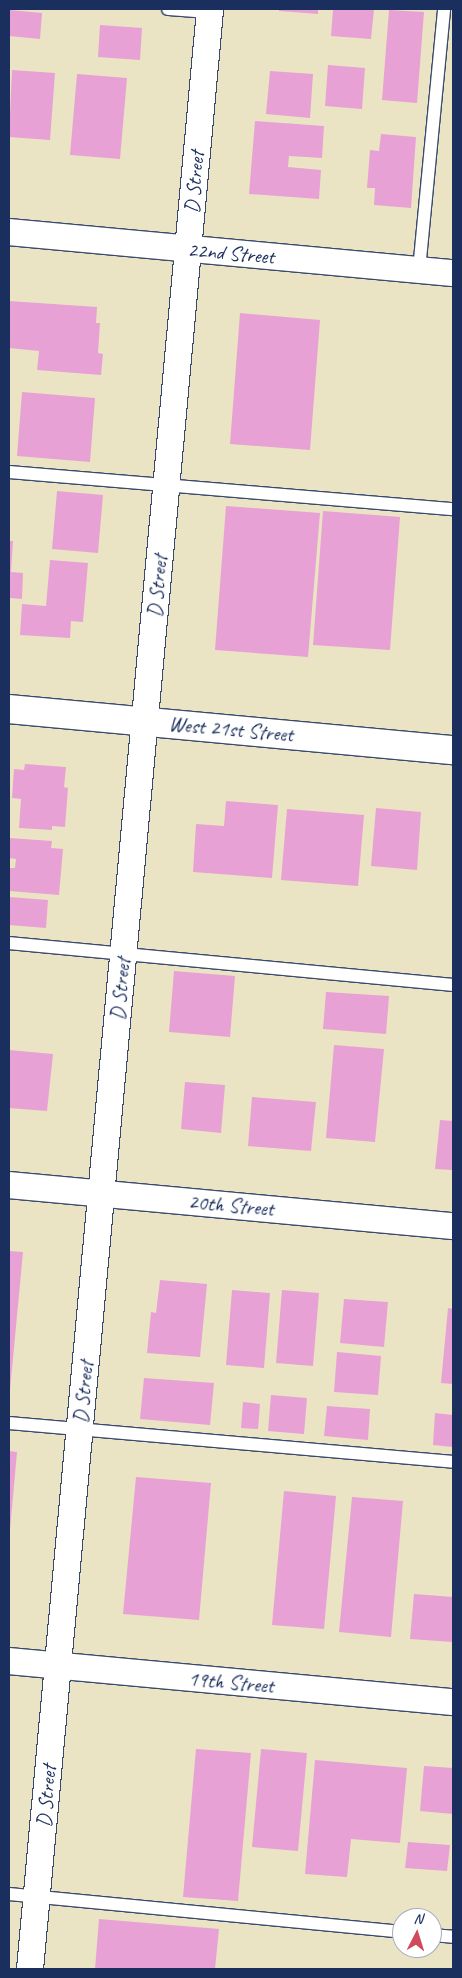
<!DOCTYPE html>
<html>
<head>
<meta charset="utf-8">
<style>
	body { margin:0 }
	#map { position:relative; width:462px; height:1978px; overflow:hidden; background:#eae4c5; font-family:Caveat,sans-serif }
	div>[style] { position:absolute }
	.building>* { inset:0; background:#e8a1d4 }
	.roads { filter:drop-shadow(1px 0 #3a4a6d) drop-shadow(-1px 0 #3a4a6d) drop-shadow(0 1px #3a4a6d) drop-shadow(0 -1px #3a4a6d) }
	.service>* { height:12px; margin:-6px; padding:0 6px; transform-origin:6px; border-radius:6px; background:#fff }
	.minor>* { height:26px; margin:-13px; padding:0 13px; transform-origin:13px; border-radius:13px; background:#fff }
	.tertiary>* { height:28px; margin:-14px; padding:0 14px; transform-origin:14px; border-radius:14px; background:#fff }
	span { translate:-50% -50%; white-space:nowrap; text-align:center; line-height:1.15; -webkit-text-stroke:4px #fff; paint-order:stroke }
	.street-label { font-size:21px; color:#1b2f5e }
	.frame { position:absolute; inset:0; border:10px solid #1b2f5e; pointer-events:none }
	.north { position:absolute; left:392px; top:1908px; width:50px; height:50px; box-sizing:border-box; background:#fff; border:1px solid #a4acbf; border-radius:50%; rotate:5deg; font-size:14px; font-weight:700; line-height:20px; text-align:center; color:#1b2f5e }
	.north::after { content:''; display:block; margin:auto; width:18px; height:22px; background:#d1495b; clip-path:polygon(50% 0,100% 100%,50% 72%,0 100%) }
</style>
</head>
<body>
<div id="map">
	<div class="building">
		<i style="clip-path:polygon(279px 9px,318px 9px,318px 14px,279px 11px)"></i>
		<i style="clip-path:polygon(333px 9px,374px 9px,371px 39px,331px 36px)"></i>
		<i style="clip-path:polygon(10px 10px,42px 13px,40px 39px,9px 36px)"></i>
		<i style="clip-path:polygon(389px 10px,424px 12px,417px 103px,382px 100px)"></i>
		<i style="clip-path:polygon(100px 25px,142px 28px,140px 60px,98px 57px)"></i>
		<i style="clip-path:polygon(328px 65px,365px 68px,362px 109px,325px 106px)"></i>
		<i style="clip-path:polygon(12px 70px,55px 73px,50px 140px,9px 137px)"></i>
		<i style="clip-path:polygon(270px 71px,313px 74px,310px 118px,266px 114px)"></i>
		<i style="clip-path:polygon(77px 74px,127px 78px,120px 159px,70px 155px)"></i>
		<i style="clip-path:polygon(255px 121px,324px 126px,322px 158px,289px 156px,288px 167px,321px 170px,319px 199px,249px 194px)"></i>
		<i style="clip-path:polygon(381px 134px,416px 137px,411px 208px,374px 205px,375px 188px,367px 188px,370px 150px,379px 151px)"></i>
		<i style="clip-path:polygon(9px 301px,97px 307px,96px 323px,100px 323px,98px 353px,103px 354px,101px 375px,37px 370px,39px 351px,9px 348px)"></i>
		<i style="clip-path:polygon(240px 313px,320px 320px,310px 450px,230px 444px)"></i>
		<i style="clip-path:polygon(22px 392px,95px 398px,90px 462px,17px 456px)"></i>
		<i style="clip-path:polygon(57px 491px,103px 495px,98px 553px,52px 549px)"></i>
		<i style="clip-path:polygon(226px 506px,320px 513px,308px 657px,215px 650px)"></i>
		<i style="clip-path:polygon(323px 511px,400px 517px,390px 650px,313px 645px)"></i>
		<i style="clip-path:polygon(9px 541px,13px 541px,11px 572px,23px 573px,22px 599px,9px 598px)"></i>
		<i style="clip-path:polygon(50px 560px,88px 563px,83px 622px,71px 621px,70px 638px,20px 635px,22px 604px,46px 606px)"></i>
		<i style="clip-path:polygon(25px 764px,66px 767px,64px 787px,68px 788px,65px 827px,52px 826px,52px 830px,19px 828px,21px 799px,12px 798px,14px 769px,24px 770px)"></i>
		<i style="clip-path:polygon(226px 801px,278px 805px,272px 878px,193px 872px,196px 824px,224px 826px)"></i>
		<i style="clip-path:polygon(376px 808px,421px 812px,417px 870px,371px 866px)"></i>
		<i style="clip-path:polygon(287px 809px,364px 815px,358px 886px,281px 880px)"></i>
		<i style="clip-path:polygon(9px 838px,52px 841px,51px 848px,63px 849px,59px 895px,9px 891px,9px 868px,15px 868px,16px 859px,9px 858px)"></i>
		<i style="clip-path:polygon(9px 897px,48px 900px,46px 928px,9px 925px)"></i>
		<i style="clip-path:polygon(174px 971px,235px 976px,230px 1037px,169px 1032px)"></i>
		<i style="clip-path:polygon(326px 992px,389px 996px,386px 1034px,323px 1029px)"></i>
		<i style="clip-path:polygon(334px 1045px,384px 1049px,375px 1142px,326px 1138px)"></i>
		<i style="clip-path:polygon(9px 1050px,53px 1054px,47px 1111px,9px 1108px)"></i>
		<i style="clip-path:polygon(185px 1082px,225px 1085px,221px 1133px,181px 1129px)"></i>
		<i style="clip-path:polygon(252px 1097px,316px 1102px,311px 1151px,248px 1146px)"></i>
		<i style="clip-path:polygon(440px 1120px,453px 1121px,453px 1170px,435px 1169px)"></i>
		<i style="clip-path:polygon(9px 1251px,23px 1252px,10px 1390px,9px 1390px)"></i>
		<i style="clip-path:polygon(160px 1280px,207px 1284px,200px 1357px,147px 1353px,151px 1312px,156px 1313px)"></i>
		<i style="clip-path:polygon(232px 1290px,270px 1293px,264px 1368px,226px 1365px)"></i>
		<i style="clip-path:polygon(282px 1290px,319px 1293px,313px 1366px,276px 1363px)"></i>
		<i style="clip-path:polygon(344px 1299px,388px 1302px,384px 1347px,340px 1343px)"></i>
		<i style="clip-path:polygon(448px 1308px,453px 1309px,453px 1384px,441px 1383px)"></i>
		<i style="clip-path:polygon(337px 1352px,381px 1356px,378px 1395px,334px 1392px)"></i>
		<i style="clip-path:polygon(144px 1378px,214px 1383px,210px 1425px,140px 1419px)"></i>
		<i style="clip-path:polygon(271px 1395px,307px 1398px,304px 1434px,268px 1431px)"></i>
		<i style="clip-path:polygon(243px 1402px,260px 1404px,258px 1429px,241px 1428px)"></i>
		<i style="clip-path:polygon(327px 1406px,370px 1409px,368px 1440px,324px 1436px)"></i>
		<i style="clip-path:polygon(435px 1413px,453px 1415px,453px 1447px,433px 1445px)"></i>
		<i style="clip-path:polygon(9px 1451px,17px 1452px,10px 1530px,9px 1530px)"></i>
		<i style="clip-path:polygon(136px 1477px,211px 1483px,199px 1620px,123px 1614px)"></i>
		<i style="clip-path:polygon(284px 1491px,336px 1496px,324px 1629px,272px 1625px)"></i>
		<i style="clip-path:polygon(352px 1497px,403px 1501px,391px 1637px,339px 1632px)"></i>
		<i style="clip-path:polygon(414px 1594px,453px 1597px,453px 1642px,410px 1639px)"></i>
		<i style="clip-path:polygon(196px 1749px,251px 1753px,238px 1901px,183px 1897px)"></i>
		<i style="clip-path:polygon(261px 1749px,307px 1753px,298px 1851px,252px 1847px)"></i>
		<i style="clip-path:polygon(315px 1760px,407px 1768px,400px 1843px,351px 1839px,347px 1877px,305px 1874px)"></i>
		<i style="clip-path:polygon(424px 1766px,453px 1768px,453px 1814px,420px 1811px)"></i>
		<i style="clip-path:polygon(408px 1842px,450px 1845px,447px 1871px,405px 1868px)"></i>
		<i style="clip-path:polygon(99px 1919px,219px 1929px,215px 1969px,95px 1969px)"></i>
	</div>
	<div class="roads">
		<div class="service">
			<i style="left:168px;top:9px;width:41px;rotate:4.2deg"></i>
			<i style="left:419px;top:270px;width:262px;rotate:-84.5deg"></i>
			<i style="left:9px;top:472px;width:446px;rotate:4.8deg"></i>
			<i style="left:9px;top:943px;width:446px;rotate:5.4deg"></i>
			<i style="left:9px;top:1423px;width:446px;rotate:5deg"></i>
			<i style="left:9px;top:1894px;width:395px;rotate:5.5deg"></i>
			<i style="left:432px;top:1935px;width:21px;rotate:5deg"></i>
		</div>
		<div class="minor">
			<i style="left:9px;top:232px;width:446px;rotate:5.3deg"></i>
			<i style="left:9px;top:1185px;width:446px;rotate:5.3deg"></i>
			<i style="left:9px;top:1661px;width:446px;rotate:5.3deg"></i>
			<i style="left:30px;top:1969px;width:1968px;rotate:-84.75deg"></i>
		</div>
		<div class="tertiary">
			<i style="left:9px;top:709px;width:446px;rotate:5.3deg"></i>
		</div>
	</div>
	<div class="street-label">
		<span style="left:194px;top:182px;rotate:-85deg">D Street</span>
		<span style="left:231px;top:253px;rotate:5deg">22nd Street</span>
		<span style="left:157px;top:586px;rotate:-85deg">D Street</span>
		<span style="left:231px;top:729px;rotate:5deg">West 21st Street</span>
		<span style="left:120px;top:989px;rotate:-85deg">D Street</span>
		<span style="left:231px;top:1205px;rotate:5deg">20th Street</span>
		<span style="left:83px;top:1392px;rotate:-85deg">D Street</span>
		<span style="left:231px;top:1682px;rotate:5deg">19th Street</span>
		<span style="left:46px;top:1796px;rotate:-85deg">D Street</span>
	</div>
	<div class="frame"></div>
	<div class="north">N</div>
</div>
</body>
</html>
